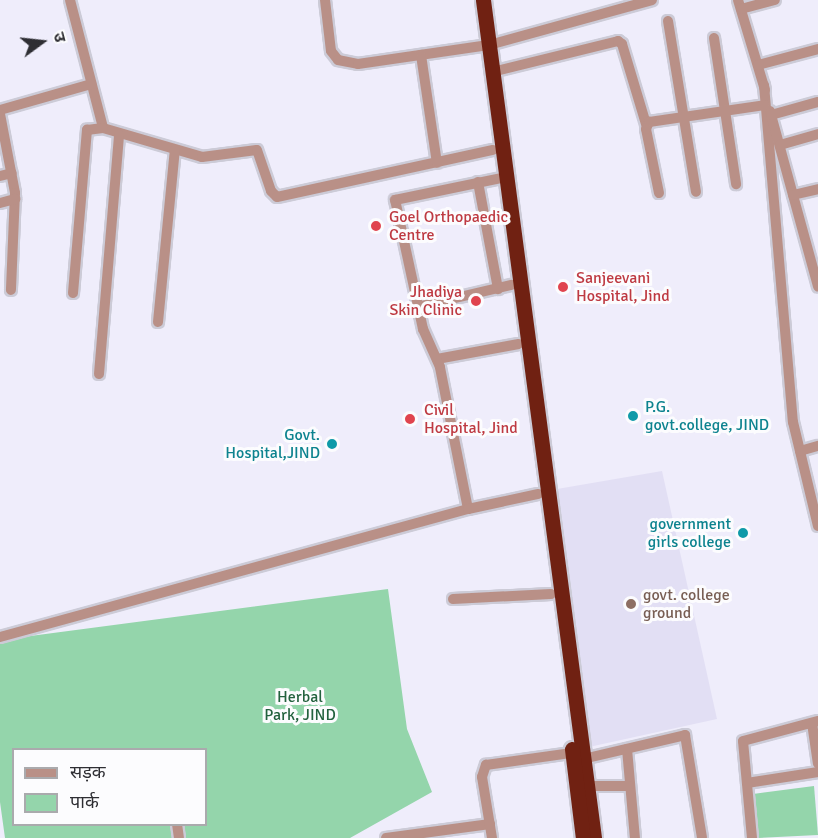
<!DOCTYPE html>
<html>
<head>
<meta charset="utf-8">
<style>
	body { margin:0 }
	#map { position:relative; width:818px; height:838px; overflow:hidden; background:#efedfb; font-family:Signika,"Noto Sans Devanagari",sans-serif }
	div>[style] { position:absolute }
	.built>* { inset:0; background:#e2dff4 }
	.green>* { inset:0; background:#94d5ab }
	.roads { filter:drop-shadow(2px 0 #cccbd7) drop-shadow(-2px 0 #cccbd7) drop-shadow(0 2px #cccbd7) drop-shadow(0 -2px #cccbd7) }
	.minor>* { height:10px; margin:-5px; padding:0 5px; transform-origin:5px; border-radius:5px; background:#b99087 }
	.highway>* { height:15px; margin:-7.5px; padding:0 7.5px; transform-origin:7.5px; border-radius:7.5px; background:#702112 }
	.dots>* { width:16px; height:16px; translate:-50% -50%; box-sizing:border-box; border:3px solid #fcfcfe; border-radius:50% }
	span { translate:-50% -50%; white-space:nowrap; text-align:center; line-height:1.15; -webkit-text-stroke:6px #fcfcfe; paint-order:stroke }
	.health-label { font-size:16px; color:#be3a42 }
	.left { translate:0 -50%; text-align:left }
	.right { translate:-100% -50%; text-align:right }
	.culture-label { font-size:16px; color:#0d838f }
	.education-label { font-size:16px; color:#785e54 }
	.park-label { font-size:16px; color:#23623e }
	.legend { position:absolute; left:12px; top:748px; width:195px; height:78px; box-sizing:border-box; background:#fcfcfe; border:2px solid #aaaaad; margin:0; padding:8px 10px; list-style:none; font-size:18px; color:#2e2e33 }
	.legend li { display:flex; align-items:center; gap:12px; height:30px }
	.legend b { width:30px; border:2px solid #aaaaad }
	.north { position:absolute; left:12px; top:12px; width:60px; height:60px; -webkit-text-stroke:4px #fcfcfe; paint-order:stroke; rotate:75deg; font-size:16px; font-weight:700; line-height:24px; text-align:center; color:#2e2e33 }
	.north::after { content:''; display:block; margin:auto; width:21px; height:27px; background:#2e2e33; clip-path:polygon(50% 0,100% 100%,50% 72%,0 100%) }
</style>
</head>
<body>
<div id="map">
	<div class="built">
		<i style="clip-path:polygon(662px 471px,717px 719px,589px 747px,557px 489px)"></i>
	</div>
	<div class="green">
		<i style="clip-path:polygon(evenodd,388px 589px,407px 729px,432px 792px,350px 838px,5px 838px,0 802px,0 640px,388px 589px,14px 750px,206px 750px,206px 824px,14px 824px,14px 750px)"></i>
		<i style="clip-path:polygon(814px 786px,818px 835px,758px 838px,753px 794px)"></i>
	</div>
	<div class="roads">
		<div class="minor">
			<i style="left:70px;top:0;width:132px;rotate:75.5deg"></i>
			<i style="left:103px;top:128px;width:103px;rotate:16.3deg"></i>
			<i style="left:202px;top:157px;width:55px;rotate:-7.3deg"></i>
			<i style="left:257px;top:150px;width:43px;rotate:71.1deg"></i>
			<i style="left:271px;top:191px;width:8px;rotate:45deg"></i>
			<i style="left:277px;top:197px;width:221px;rotate:-12.3deg"></i>
			<i style="left:325px;top:0;width:51px;rotate:83.3deg"></i>
			<i style="left:331px;top:51px;width:11px;rotate:52deg"></i>
			<i style="left:338px;top:60px;width:20px;rotate:11deg"></i>
			<i style="left:358px;top:64px;width:132px;rotate:-8.3deg"></i>
			<i style="left:489px;top:45px;width:169px;rotate:-15.4deg"></i>
			<i style="left:738px;top:0;width:94px;rotate:73.3deg"></i>
			<i style="left:741px;top:9px;width:35px;rotate:-15deg"></i>
			<i style="left:668px;top:21px;width:173px;rotate:80.7deg"></i>
			<i style="left:714px;top:38px;width:148px;rotate:81.4deg"></i>
			<i style="left:421px;top:55px;width:109px;rotate:81.6deg"></i>
			<i style="left:758px;top:65px;width:62px;rotate:-14.9deg"></i>
			<i style="left:492px;top:72px;width:130px;rotate:-13.8deg"></i>
			<i style="left:618px;top:41px;width:5px;rotate:37deg"></i>
			<i style="left:622px;top:44px;width:84px;rotate:73.3deg"></i>
			<i style="left:764px;top:85px;width:338px;rotate:85.1deg"></i>
			<i style="left:793px;top:422px;width:107px;rotate:76.5deg"></i>
			<i style="left:0;top:110px;width:95px;rotate:-15.9deg"></i>
			<i style="left:770px;top:111px;width:182px;rotate:74.7deg"></i>
			<i style="left:0;top:114px;width:80px;rotate:79.2deg"></i>
			<i style="left:15px;top:193px;width:97px;rotate:92.4deg"></i>
			<i style="left:771px;top:115px;width:49px;rotate:-15.5deg"></i>
			<i style="left:780px;top:145px;width:40px;rotate:-16deg"></i>
			<i style="left:0;top:176px;width:12px;rotate:-14deg"></i>
			<i style="left:478px;top:182px;width:109px;rotate:79.4deg"></i>
			<i style="left:659px;top:193px;width:65px;rotate:-101.5deg"></i>
			<i style="left:646px;top:129px;width:8px;rotate:-67deg"></i>
			<i style="left:649px;top:122px;width:117px;rotate:-8.3deg"></i>
			<i style="left:793px;top:195px;width:26px;rotate:-13deg"></i>
			<i style="left:0;top:203px;width:16px;rotate:-15deg"></i>
			<i style="left:73px;top:293px;width:164px;rotate:-85.1deg"></i>
			<i style="left:87px;top:130px;width:16px;rotate:-7deg"></i>
			<i style="left:417px;top:307px;width:97px;rotate:-13.2deg"></i>
			<i style="left:158px;top:322px;width:173px;rotate:-84.4deg"></i>
			<i style="left:437px;top:359px;width:83px;rotate:-10.4deg"></i>
			<i style="left:99px;top:374px;width:240px;rotate:-85.2deg"></i>
			<i style="left:800px;top:451px;width:19px;rotate:-16deg"></i>
			<i style="left:468px;top:509px;width:145px;rotate:-101.2deg"></i>
			<i style="left:440px;top:367px;width:42px;rotate:-114.1deg"></i>
			<i style="left:423px;top:329px;width:132px;rotate:-102.2deg"></i>
			<i style="left:395px;top:200px;width:113px;rotate:-11.7deg"></i>
			<i style="left:453px;top:599px;width:98px;rotate:-2.9deg"></i>
			<i style="left:0;top:637px;width:485px;rotate:-15.3deg"></i>
			<i style="left:468px;top:509px;width:72px;rotate:-12.1deg"></i>
			<i style="left:812px;top:723px;width:41px;rotate:81.7deg"></i>
			<i style="left:627px;top:749px;width:89px;rotate:84.9deg"></i>
			<i style="left:583px;top:759px;width:105px;rotate:-13.2deg"></i>
			<i style="left:685px;top:735px;width:104px;rotate:80.6deg"></i>
			<i style="left:747px;top:783px;width:72px;rotate:-8.8deg"></i>
			<i style="left:589px;top:786px;width:40px"></i>
			<i style="left:177px;top:824px;width:14px;rotate:82deg"></i>
			<i style="left:386px;top:838px;width:105px;rotate:-7.7deg"></i>
			<i style="left:492px;top:838px;width:62px;rotate:-99.3deg"></i>
			<i style="left:482px;top:777px;width:13px;rotate:-72deg"></i>
			<i style="left:486px;top:765px;width:94px;rotate:-8deg"></i>
			<i style="left:752px;top:838px;width:97px;rotate:-95.3deg"></i>
			<i style="left:743px;top:741px;width:78px;rotate:-14.9deg"></i>
		</div>
		<div class="highway">
			<i style="left:483px;top:0;width:845px;rotate:82.45deg"></i>
			<i style="left:572px;top:749px;width:90px;rotate:83deg"></i>
		</div>
	</div>
	<div class="dots">
		<i style="left:376px;top:226px;background:#e0444e"></i>
		<i style="left:563px;top:287px;background:#e0444e"></i>
		<i style="left:476px;top:301px;background:#e0444e"></i>
		<i style="left:633px;top:416px;background:#0f9aa8"></i>
		<i style="left:410px;top:419px;background:#e0444e"></i>
		<i style="left:332px;top:444px;background:#0f9aa8"></i>
		<i style="left:743px;top:533px;background:#0f9aa8"></i>
		<i style="left:631px;top:604px;background:#8d6e63"></i>
	</div>
	<div class="health-label">
		<span class="left" style="left:389px;top:226px">Goel Orthopaedic<br>Centre</span>
		<span class="left" style="left:576px;top:287px">Sanjeevani<br>Hospital, Jind</span>
		<span class="right" style="left:462px;top:301px">Jhadiya<br>Skin Clinic</span>
		<span class="left" style="left:424px;top:419px">Civil<br>Hospital, Jind</span>
	</div>
	<div class="culture-label">
		<span class="left" style="left:645px;top:416px">P.G.<br>govt.college, JIND</span>
		<span class="right" style="left:320px;top:444px">Govt.<br>Hospital,JIND</span>
		<span class="right" style="left:731px;top:533px">government<br>girls college</span>
	</div>
	<div class="education-label">
		<span class="left" style="left:643px;top:604px">govt. college<br>ground</span>
	</div>
	<div class="park-label">
		<span style="left:300px;top:706px">Herbal<br>Park, JIND</span>
	</div>
	<ul class="legend">
	<li><b style="height:8px;background:#b99087"></b>सड़क</li>
	<li><b style="height:16px;background:#94d5ab"></b>पार्क</li>
	</ul>
	<div class="north">उ</div>
</div>
</body>
</html>
